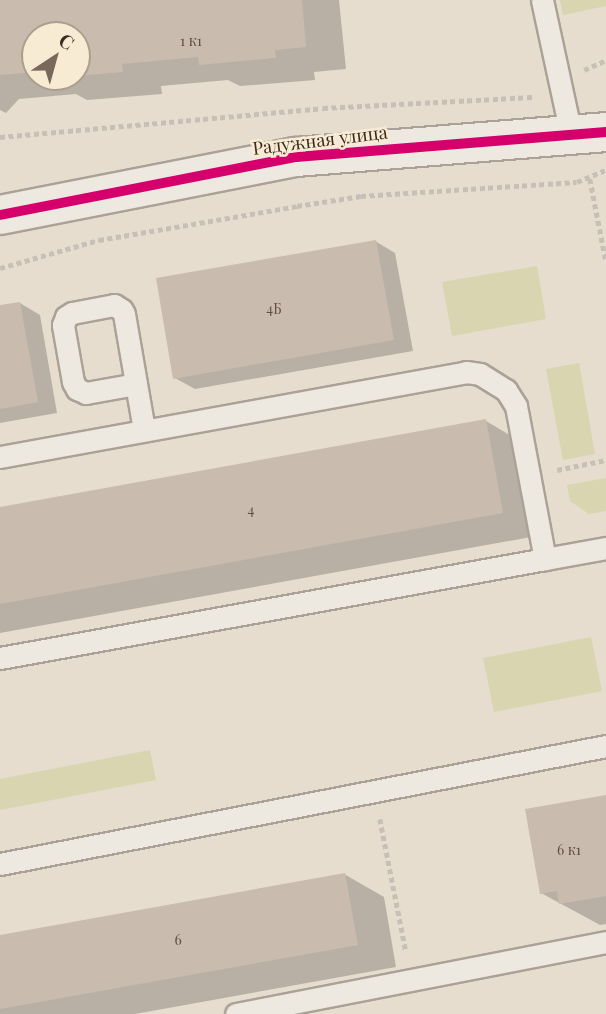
<!DOCTYPE html>
<html>
<head>
<meta charset="utf-8">
<style>
	body { margin:0 }
	#map { position:relative; width:606px; height:1014px; overflow:hidden; background:#e6ddce; font-family:"Playfair Display",serif }
	div>[style] { position:absolute }
	.green>* { inset:0; background:#d8d5b0 }
	.shadow>* { inset:0; background:#0003 }
	.building>* { inset:0; background:#cabbaf }
	.path>* { height:4.5px; margin-top:-2.25px; transform-origin:0; background:repeating-linear-gradient(90deg,#c7c0b7 0 5px,transparent 0 8.5px) }
	.roads { filter:drop-shadow(2px 0 #aba297) drop-shadow(-2px 0 #aba297) drop-shadow(0 2px #aba297) drop-shadow(0 -2px #aba297) }
	.service>* { height:21px; margin:-10.5px; padding:0 10.5px; transform-origin:10.5px; border-radius:10.5px; background:#eee9e0 }
	.minor>* { height:38px; margin:-19px; padding:0 19px; transform-origin:19px; border-radius:19px; background:#eee9e0 }
	.cycleway>* { height:10px; margin:-5px; padding:0 5px; transform-origin:5px; border-radius:5px; background:#d6006c }
	span { translate:-50% -50%; white-space:nowrap; text-align:center; line-height:1.15; -webkit-text-stroke:5px #f7ebd4; paint-order:stroke }
	.number-label { font-size:14px; color:#604e42 }
	.number-label span { -webkit-text-stroke-width:0 }
	.street-label { font-size:18px; color:#3c2a1e }
	.north { position:absolute; left:21px; top:21px; width:70px; height:70px; box-sizing:border-box; background:#f7ebd4; border:2px solid #ac9e8b; border-radius:50%; rotate:36deg; font-size:19px; font-weight:700; line-height:28px; text-align:center; color:#3c2a1e }
	.north::after { content:''; display:block; margin:auto; width:24px; height:32px; background:#78695c; clip-path:polygon(50% 0,100% 100%,50% 72%,0 100%) }
</style>
</head>
<body>
<div id="map">
	<div class="green">
		<i style="clip-path:polygon(560px 0,606px 0,606px 6px,563px 15px)"></i>
		<i style="clip-path:polygon(537px 266px,546px 319px,452px 336px,442px 282px)"></i>
		<i style="clip-path:polygon(579px 363px,595px 454px,563px 460px,546px 369px)"></i>
		<i style="clip-path:polygon(606px 478px,606px 511px,589px 514px,570px 501px,567px 485px)"></i>
		<i style="clip-path:polygon(591px 637px,602px 691px,494px 712px,483px 658px)"></i>
		<i style="clip-path:polygon(150px 750px,156px 780px,0 810px,0 779px)"></i>
	</div>
	<div class="shadow">
		<i style="clip-path:polygon(evenodd,0 0,339px 0,346px 69px,314px 72px,315px 80px,240px 86px,228px 80px,161px 86px,162px 94px,87px 100px,76px 94px,19px 99px,6px 113px,0 110px,0 0,35px 35px,77px 35px,77px 77px,35px 77px,35px 35px)"></i>
		<i style="clip-path:polygon(375px 241px,395px 253px,413px 351px,195px 389px,175px 378px)"></i>
		<i style="clip-path:polygon(20px 303px,40px 315px,57px 413px,0 423px,0 307px)"></i>
		<i style="clip-path:polygon(486px 421px,525px 444px,542px 535px,0 633px,0 509px)"></i>
		<i style="clip-path:polygon(606px 797px,606px 924px,600px 925px,541px 893px)"></i>
		<i style="clip-path:polygon(344px 874px,384px 897px,396px 967px,135px 1014px,0 1014px,0 937px)"></i>
	</div>
	<div class="building">
		<i style="clip-path:polygon(0 0,302px 0,306px 47px,275px 50px,276px 58px,199px 65px,198px 57px,122px 64px,123px 72px,77px 76px,77px 35px,35px 35px,35px 72px,0 75px)"></i>
		<i style="clip-path:polygon(376px 240px,394px 340px,173px 379px,156px 278px)"></i>
		<i style="clip-path:polygon(20px 302px,38px 402px,0 409px,0 305px)"></i>
		<i style="clip-path:polygon(486px 419px,503px 513px,0 604px,0 507px)"></i>
		<i style="clip-path:polygon(606px 795px,606px 896px,559px 904px,557px 891px,540px 894px,525px 809px)"></i>
		<i style="clip-path:polygon(345px 873px,358px 945px,0 1009px,0 935px)"></i>
	</div>
	<div class="path">
		<i style="left:584px;top:70px;width:24px;rotate:-24deg"></i>
		<i style="left:0;top:137px;width:324px;rotate:-5.1deg"></i>
		<i style="left:323px;top:108px;width:210px;rotate:-3deg"></i>
		<i style="left:590px;top:179px;width:84px;rotate:79deg"></i>
		<i style="left:0;top:268px;width:103px;rotate:-15.8deg"></i>
		<i style="left:99px;top:240px;width:201px;rotate:-9.7deg"></i>
		<i style="left:297px;top:206px;width:65px;rotate:-8.9deg"></i>
		<i style="left:361px;top:196px;width:216px;rotate:-3.7deg"></i>
		<i style="left:577px;top:182px;width:30px;rotate:-23deg"></i>
		<i style="left:557px;top:470px;width:50px;rotate:-11.5deg"></i>
		<i style="left:380px;top:819px;width:135px;rotate:78.9deg"></i>
	</div>
	<div class="roads">
		<div class="service">
			<i style="left:542px;top:0;width:137px;rotate:77.8deg"></i>
			<i style="left:136px;top:384px;width:51px;rotate:169.8deg"></i>
			<i style="left:86px;top:393px;width:10px;rotate:-156deg"></i>
			<i style="left:77px;top:389px;width:8px;rotate:-120deg"></i>
			<i style="left:73px;top:382px;width:58px;rotate:-100deg"></i>
			<i style="left:63px;top:325px;width:9px;rotate:-69deg"></i>
			<i style="left:66px;top:317px;width:7px;rotate:-34deg"></i>
			<i style="left:72px;top:313px;width:43px;rotate:-10.8deg"></i>
			<i style="left:114px;top:305px;width:9px;rotate:32deg"></i>
			<i style="left:122px;top:310px;width:4px;rotate:63deg"></i>
			<i style="left:124px;top:314px;width:118px;rotate:80.2deg"></i>
			<i style="left:0;top:457px;width:474px;rotate:-10.3deg"></i>
			<i style="left:466px;top:372px;width:14px;rotate:8deg"></i>
			<i style="left:480px;top:374px;width:31px;rotate:32deg"></i>
			<i style="left:506px;top:390px;width:19px;rotate:58deg"></i>
			<i style="left:516px;top:406px;width:156px;rotate:79.3deg"></i>
			<i style="left:545px;top:559px;width:554px;rotate:169.7deg"></i>
			<i style="left:545px;top:559px;width:62px;rotate:-10.2deg"></i>
			<i style="left:0;top:864px;width:617px;rotate:-11.02deg"></i>
			<i style="left:236px;top:1014px;width:377px;rotate:-11deg"></i>
		</div>
		<div class="minor">
			<i style="left:0;top:215px;width:302px;rotate:-11.1deg"></i>
			<i style="left:296px;top:157px;width:311px;rotate:-4.6deg"></i>
		</div>
	</div>
	<div class="cycleway">
		<i style="left:0;top:215px;width:302px;rotate:-11.1deg"></i>
		<i style="left:296px;top:157px;width:311px;rotate:-4.6deg"></i>
	</div>
	<div class="number-label">
		<span style="left:191px;top:41px">1 к1</span>
		<span style="left:274px;top:309px">4Б</span>
		<span style="left:251px;top:510px">4</span>
		<span style="left:569px;top:850px">6 к1</span>
		<span style="left:178px;top:940px">6</span>
	</div>
	<div class="street-label">
		<span style="left:320px;top:140px;rotate:-7deg">Радужная улица</span>
	</div>
	<div class="north">С</div>
</div>
</body>
</html>
